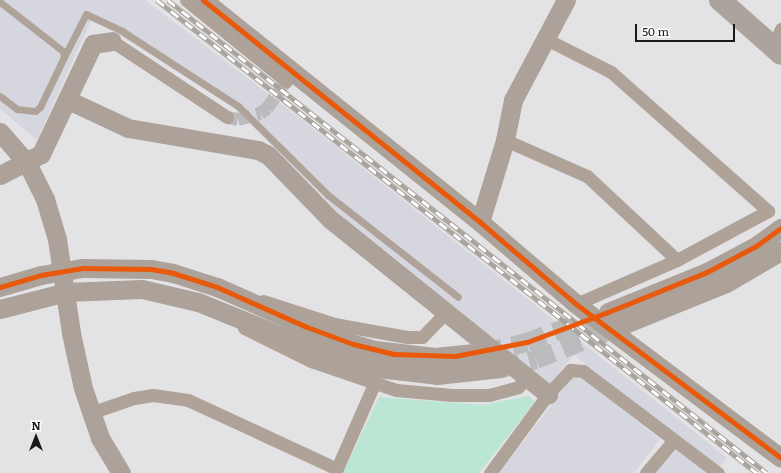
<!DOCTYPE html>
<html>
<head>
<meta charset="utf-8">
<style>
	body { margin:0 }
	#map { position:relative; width:781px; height:473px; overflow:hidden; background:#e3e3e6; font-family:Literata,serif }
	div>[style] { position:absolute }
	.built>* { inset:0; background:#d6d6de }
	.green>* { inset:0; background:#bce6d4 }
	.street-tunnel>* { height:13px; margin-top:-6.5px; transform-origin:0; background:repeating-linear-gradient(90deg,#bbbbbd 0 13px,transparent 0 19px) }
	.secondary-tunnel>* { height:19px; margin-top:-9.5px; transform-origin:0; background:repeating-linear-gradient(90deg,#bbbbbd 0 19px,transparent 0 29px) }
	.lane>* { height:7px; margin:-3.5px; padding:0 3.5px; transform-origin:3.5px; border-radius:3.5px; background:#afa399 }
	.street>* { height:13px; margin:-6.5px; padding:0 6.5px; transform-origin:6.5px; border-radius:6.5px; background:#afa399 }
	.secondary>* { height:19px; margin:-9.5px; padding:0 9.5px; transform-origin:9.5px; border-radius:9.5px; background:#ada299 }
	.highway>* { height:22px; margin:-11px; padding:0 11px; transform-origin:11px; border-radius:11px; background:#aca39c }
	.rail>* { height:4.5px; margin-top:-2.25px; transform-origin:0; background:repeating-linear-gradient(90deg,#fff 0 9px,#a8a29b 0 18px); box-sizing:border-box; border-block:1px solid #a8a29b }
	.cycleway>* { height:5px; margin:-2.5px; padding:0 2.5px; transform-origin:2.5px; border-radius:2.5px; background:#e8590c }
	span { translate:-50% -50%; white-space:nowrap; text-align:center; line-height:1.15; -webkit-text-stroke:3px #fff; paint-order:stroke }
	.north { position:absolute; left:16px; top:417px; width:40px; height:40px; -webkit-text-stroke:3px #fff; paint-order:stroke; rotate:0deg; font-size:11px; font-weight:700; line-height:16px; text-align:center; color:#19191b }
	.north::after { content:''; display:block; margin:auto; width:14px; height:18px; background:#19191b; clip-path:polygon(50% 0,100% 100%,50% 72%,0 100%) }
	.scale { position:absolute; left:635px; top:24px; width:100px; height:18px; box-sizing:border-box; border:2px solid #19191b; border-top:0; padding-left:5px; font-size:12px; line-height:14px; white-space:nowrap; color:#19191b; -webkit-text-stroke:3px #fff; paint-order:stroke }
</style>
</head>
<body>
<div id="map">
	<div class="built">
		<i style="clip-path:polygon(0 0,145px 0,300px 118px,727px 458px,718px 468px,574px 355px,548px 385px,364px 238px,233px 107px,114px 32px,91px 21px,37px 140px,0 109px)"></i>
		<i style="clip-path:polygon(576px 373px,660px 439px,634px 473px,499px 473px)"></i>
		<i style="clip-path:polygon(675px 447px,709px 473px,655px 473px)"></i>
	</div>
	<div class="green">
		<i style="clip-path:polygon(529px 396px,535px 402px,479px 473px,343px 473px,379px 397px,483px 405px)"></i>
	</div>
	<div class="street-tunnel">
		<i style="left:227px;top:117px;width:11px;rotate:10deg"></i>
		<i style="left:238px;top:119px;width:23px;rotate:-15deg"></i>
		<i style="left:260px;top:113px;width:9px;rotate:-36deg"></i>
		<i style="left:267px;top:108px;width:33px;rotate:-55deg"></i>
	</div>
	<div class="secondary-tunnel">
		<i style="left:484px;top:352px;width:44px;rotate:-13.1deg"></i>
		<i style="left:527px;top:342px;width:86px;rotate:-20.3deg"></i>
		<i style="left:501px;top:368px;width:36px;rotate:-14deg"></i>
		<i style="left:536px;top:359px;width:90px;rotate:-21.4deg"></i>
	</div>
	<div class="lane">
		<i style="left:0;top:2px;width:80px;rotate:37.9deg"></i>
		<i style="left:63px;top:51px;width:6px;rotate:81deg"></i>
		<i style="left:64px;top:57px;width:55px;rotate:115.6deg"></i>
		<i style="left:40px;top:107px;width:6px;rotate:141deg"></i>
		<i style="left:35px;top:111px;width:18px;rotate:-174deg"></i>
		<i style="left:17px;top:109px;width:21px;rotate:-143deg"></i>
		<i style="left:64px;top:57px;width:48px;rotate:-62.9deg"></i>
		<i style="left:86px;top:14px;width:40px;rotate:25deg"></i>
		<i style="left:122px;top:31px;width:138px;rotate:32.9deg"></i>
		<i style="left:238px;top:106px;width:127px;rotate:44.7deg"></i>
		<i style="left:328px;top:195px;width:165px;rotate:38.1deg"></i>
	</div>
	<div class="street">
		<i style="left:186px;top:0;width:129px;rotate:39deg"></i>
		<i style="left:546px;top:39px;width:73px;rotate:26.9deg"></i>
		<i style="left:611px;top:72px;width:210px;rotate:41.5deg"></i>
		<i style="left:768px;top:211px;width:103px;rotate:151.7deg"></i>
		<i style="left:677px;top:260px;width:110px;rotate:156.5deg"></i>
		<i style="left:112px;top:41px;width:138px;rotate:33.5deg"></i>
		<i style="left:773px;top:47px;width:20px;rotate:-66deg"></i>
		<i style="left:505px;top:140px;width:90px;rotate:23.7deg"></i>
		<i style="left:587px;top:176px;width:123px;rotate:43deg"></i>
		<i style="left:263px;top:301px;width:75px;rotate:17.9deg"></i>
		<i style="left:334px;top:324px;width:74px;rotate:10.1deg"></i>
		<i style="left:407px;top:337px;width:15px"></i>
		<i style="left:422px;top:337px;width:33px;rotate:-46deg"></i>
		<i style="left:244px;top:328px;width:75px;rotate:26.2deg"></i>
		<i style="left:311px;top:361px;width:90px;rotate:18.8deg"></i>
		<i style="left:396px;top:390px;width:56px;rotate:5.1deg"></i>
		<i style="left:452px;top:395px;width:37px"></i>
		<i style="left:489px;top:395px;width:30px;rotate:-15deg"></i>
		<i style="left:518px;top:387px;width:13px;rotate:-45deg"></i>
		<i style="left:90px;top:413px;width:46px;rotate:-18.8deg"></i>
		<i style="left:134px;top:398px;width:19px;rotate:-9deg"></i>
		<i style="left:153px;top:395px;width:35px;rotate:8deg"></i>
		<i style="left:188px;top:400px;width:164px;rotate:24.8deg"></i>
		<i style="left:335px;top:473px;width:97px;rotate:-66.3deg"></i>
		<i style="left:490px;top:473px;width:98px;rotate:-53.7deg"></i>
		<i style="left:548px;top:394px;width:33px;rotate:-47deg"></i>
		<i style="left:570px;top:370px;width:13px;rotate:4deg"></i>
		<i style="left:583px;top:371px;width:169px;rotate:37.1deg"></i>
		<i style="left:646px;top:473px;width:42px;rotate:-49.8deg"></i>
	</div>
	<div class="secondary">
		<i style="left:203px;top:0;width:355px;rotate:38.7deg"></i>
		<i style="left:480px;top:222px;width:126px;rotate:40.5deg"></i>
		<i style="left:576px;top:304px;width:256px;rotate:36.9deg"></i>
		<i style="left:68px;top:100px;width:66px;rotate:25deg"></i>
		<i style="left:128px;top:128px;width:132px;rotate:9.6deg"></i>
		<i style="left:258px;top:150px;width:11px;rotate:27deg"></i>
		<i style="left:268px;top:155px;width:89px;rotate:45.9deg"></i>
		<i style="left:330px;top:219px;width:280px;rotate:38.8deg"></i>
		<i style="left:0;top:132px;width:41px;rotate:48.9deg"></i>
		<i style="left:27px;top:163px;width:40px;rotate:63.4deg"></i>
		<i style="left:45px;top:199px;width:42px;rotate:73.3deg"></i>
		<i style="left:57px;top:239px;width:95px;rotate:81.5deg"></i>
		<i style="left:71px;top:333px;width:56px;rotate:77.7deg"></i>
		<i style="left:83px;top:388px;width:53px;rotate:71.2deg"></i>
		<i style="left:100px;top:438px;width:41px;rotate:59deg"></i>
		<i style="left:0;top:175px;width:46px;rotate:-27.1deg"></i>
		<i style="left:41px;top:154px;width:122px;rotate:-64.7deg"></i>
		<i style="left:93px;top:44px;width:19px;rotate:-9deg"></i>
		<i style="left:480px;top:222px;width:86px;rotate:-73deg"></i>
		<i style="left:505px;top:140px;width:41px;rotate:-78.7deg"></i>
		<i style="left:513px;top:100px;width:113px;rotate:-62.1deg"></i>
		<i style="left:0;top:287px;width:43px;rotate:-16.3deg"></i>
		<i style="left:41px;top:275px;width:42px;rotate:-9.7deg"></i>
		<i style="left:82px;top:268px;width:69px;rotate:0.8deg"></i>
		<i style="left:151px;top:269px;width:22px;rotate:10deg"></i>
		<i style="left:173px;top:273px;width:46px;rotate:17.7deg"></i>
		<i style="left:217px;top:287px;width:124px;rotate:23.7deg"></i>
		<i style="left:331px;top:337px;width:46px;rotate:16.5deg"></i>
		<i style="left:375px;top:350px;width:60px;rotate:6.7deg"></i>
		<i style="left:435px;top:357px;width:49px;rotate:-5.8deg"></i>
		<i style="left:0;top:309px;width:68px;rotate:-14.4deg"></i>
		<i style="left:66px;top:292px;width:76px;rotate:-2.3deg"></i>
		<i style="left:142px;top:289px;width:57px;rotate:13.1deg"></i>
		<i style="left:198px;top:302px;width:138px;rotate:22.1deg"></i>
		<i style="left:326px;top:354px;width:45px;rotate:16.8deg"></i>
		<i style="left:369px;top:367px;width:68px;rotate:6.7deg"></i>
		<i style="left:437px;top:375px;width:64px;rotate:-6.2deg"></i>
		<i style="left:608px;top:312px;width:107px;rotate:-22deg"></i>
		<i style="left:707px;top:272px;width:55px;rotate:-28deg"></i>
		<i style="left:756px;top:246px;width:31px;rotate:-36deg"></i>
		<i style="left:620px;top:326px;width:114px;rotate:-22.1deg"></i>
		<i style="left:726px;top:283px;width:64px;rotate:-30.2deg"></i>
	</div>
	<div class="highway">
		<i style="left:720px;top:0;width:81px;rotate:41.5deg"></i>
	</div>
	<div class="rail">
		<i style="left:157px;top:0;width:764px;rotate:38.25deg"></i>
		<i style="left:168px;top:0;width:763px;rotate:38.3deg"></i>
	</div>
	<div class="cycleway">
		<i style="left:203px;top:0;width:355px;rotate:38.7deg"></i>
		<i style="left:480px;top:222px;width:126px;rotate:40.5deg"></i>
		<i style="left:576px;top:304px;width:256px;rotate:36.9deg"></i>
		<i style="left:0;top:287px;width:43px;rotate:-16.3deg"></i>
		<i style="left:41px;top:275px;width:42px;rotate:-9.7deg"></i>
		<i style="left:82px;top:268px;width:69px;rotate:0.8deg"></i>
		<i style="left:151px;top:269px;width:22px;rotate:10deg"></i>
		<i style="left:173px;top:273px;width:46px;rotate:17.7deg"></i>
		<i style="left:217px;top:287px;width:98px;rotate:24deg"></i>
		<i style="left:307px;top:327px;width:49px;rotate:20.3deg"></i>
		<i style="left:353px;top:344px;width:42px;rotate:13.7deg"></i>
		<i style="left:394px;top:354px;width:61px;rotate:1.9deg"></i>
		<i style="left:455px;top:356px;width:73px;rotate:-11deg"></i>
		<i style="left:527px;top:342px;width:86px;rotate:-20.3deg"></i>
		<i style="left:608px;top:312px;width:107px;rotate:-22deg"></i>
		<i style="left:707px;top:272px;width:55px;rotate:-28deg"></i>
		<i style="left:756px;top:246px;width:31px;rotate:-36deg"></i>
	</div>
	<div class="north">N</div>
	<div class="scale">50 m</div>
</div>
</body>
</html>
